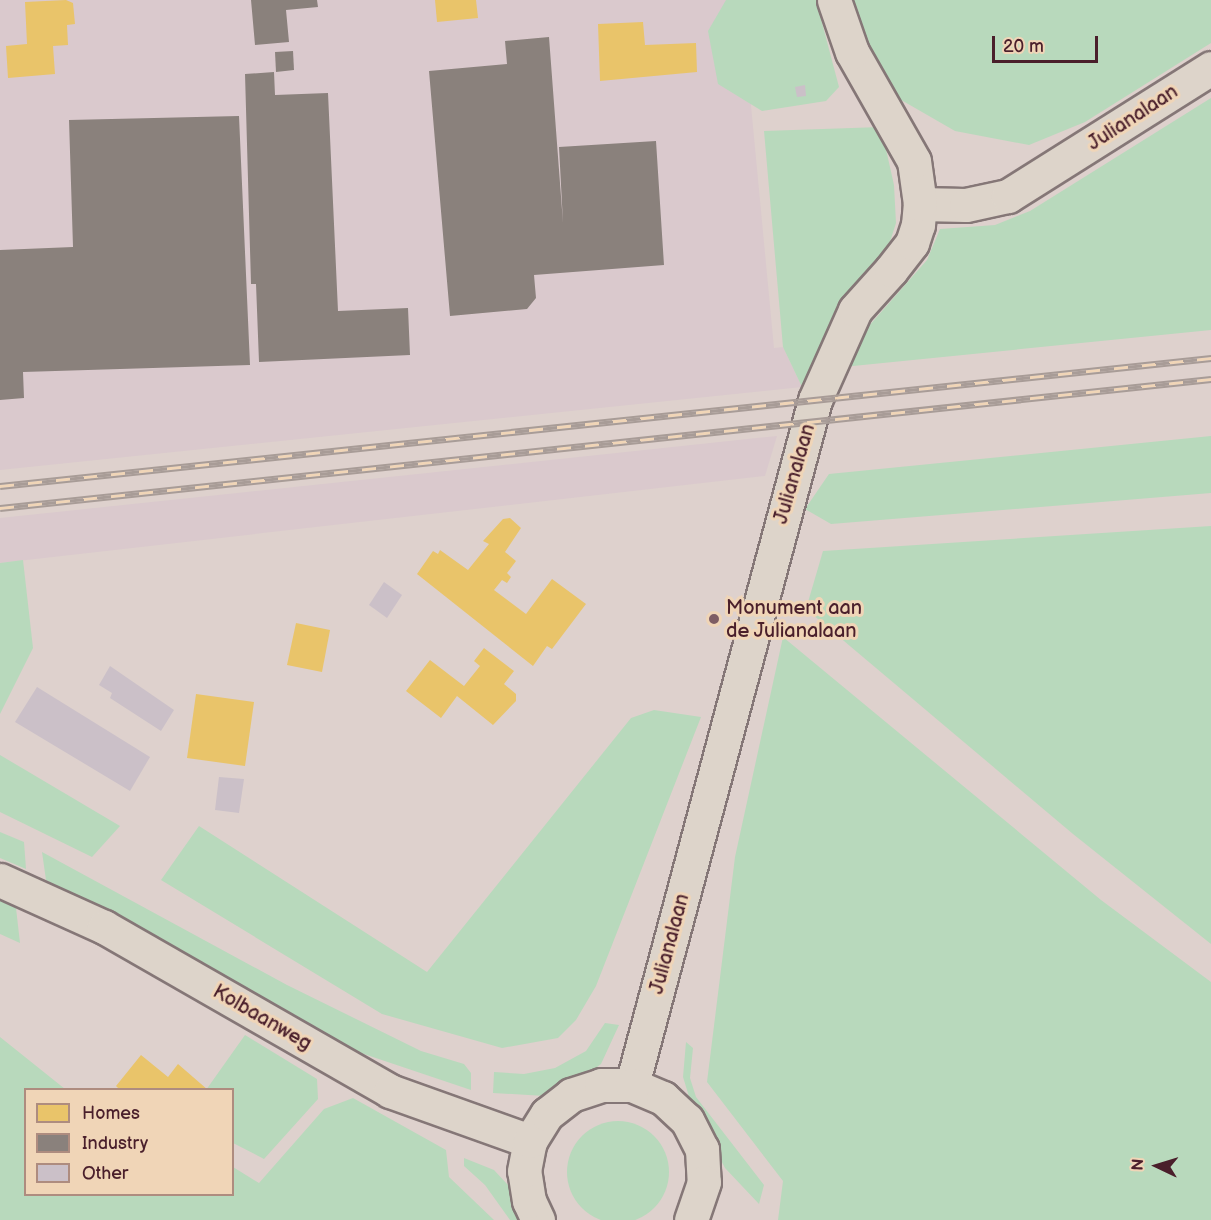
<!DOCTYPE html>
<html>
<head>
<meta charset="utf-8">
<style>
	body { margin:0 }
	#map { position:relative; width:1211px; height:1220px; overflow:hidden; background:#ded1cd; font-family:"Balsamiq Sans",sans-serif }
	div>[style] { position:absolute }
	.built>* { inset:0; background:#dac9cd }
	.green>* { inset:0; background:#b8d9bc }
	.round { border-radius:50% }
	.homes>* { inset:0; background:#e9c46a }
	.industry>* { inset:0; background:#8a817c }
	.building>* { inset:0; background:#cbc0c8 }
	.roads { filter:drop-shadow(2px 0 #857777) drop-shadow(-2px 0 #857777) drop-shadow(0 2px #857777) drop-shadow(0 -2px #857777) }
	.minor>* { height:33px; margin:-16.5px; padding:0 16.5px; transform-origin:16.5px; border-radius:16.5px; background:#ddd4ca }
	.rail>* { height:7px; margin-top:-3.5px; transform-origin:0; background:repeating-linear-gradient(90deg,#f0d5b7 0 14px,#a89c97 0 28px); box-sizing:border-box; border-block:2px solid #a89c97 }
	.dots>* { width:16px; height:16px; translate:-50% -50%; box-sizing:border-box; border:3px solid #f0d5b7; border-radius:50% }
	span { translate:-50% -50%; white-space:nowrap; text-align:center; line-height:1.15; -webkit-text-stroke:6px #f0d5b7; paint-order:stroke }
	.street-label { font-size:20px; color:#4a1f2b }
	.poi-label { font-size:20px; color:#4a1f2b }
	.left { translate:0 -50%; text-align:left }
	.legend { position:absolute; left:24px; top:1088px; width:210px; height:108px; box-sizing:border-box; background:#f0d5b7; border:2px solid #ae8c7f; margin:0; padding:8px 10px; list-style:none; font-size:18px; color:#4a1f2b }
	.legend li { display:flex; align-items:center; gap:12px; height:30px }
	.legend b { width:30px; border:2px solid #ae8c7f }
	.north { position:absolute; left:1127px; top:1136px; width:60px; height:60px; -webkit-text-stroke:4px #f0d5b7; paint-order:stroke; rotate:274deg; font-size:16px; font-weight:700; line-height:24px; text-align:center; color:#4a1f2b }
	.north::after { content:''; display:block; margin:auto; width:21px; height:27px; background:#4a1f2b; clip-path:polygon(50% 0,100% 100%,50% 72%,0 100%) }
	.scale { position:absolute; left:992px; top:36px; width:106px; height:27px; box-sizing:border-box; border:3px solid #4a1f2b; border-top:0; padding-left:8px; font-size:18px; line-height:21px; white-space:nowrap; color:#4a1f2b; -webkit-text-stroke:4px #f0d5b7; paint-order:stroke }
</style>
</head>
<body>
<div id="map">
	<div class="built">
		<i style="clip-path:polygon(0 0,741px 0,774px 348px,783px 347px,802px 387px,0 470px)"></i>
		<i style="clip-path:polygon(777px 436px,765px 476px,0 563px,0 518px)"></i>
	</div>
	<div class="green">
		<i style="clip-path:polygon(726px 0,816px 0,839px 87px,826px 101px,762px 111px,718px 84px,708px 31px)"></i>
		<i style="clip-path:polygon(841px 0,1211px 0,1211px 43px,1085px 122px,1029px 145px,955px 131px,896px 97px)"></i>
		<i style="clip-path:polygon(1211px 98px,1211px 330px,843px 367px,860px 336px,927px 260px,940px 229px,995px 225px,1030px 211px)"></i>
		<i style="clip-path:polygon(881px 127px,894px 185px,896px 223px,888px 248px,830px 322px,802px 387px,783px 347px,764px 131px)"></i>
		<i style="clip-path:polygon(1211px 436px,1211px 493px,831px 524px,805px 509px,829px 474px)"></i>
		<i style="clip-path:polygon(1211px 526px,1211px 944px,1073px 834px,806px 609px,823px 551px)"></i>
		<i style="clip-path:polygon(23px 560px,33px 648px,0 714px,0 563px)"></i>
		<i style="clip-path:polygon(783px 637px,1101px 900px,1211px 982px,1211px 1220px,778px 1220px,783px 1181px,707px 1082px,735px 857px)"></i>
		<i style="clip-path:polygon(654px 710px,701px 717px,596px 986px,576px 1020px,558px 1038px,502px 1048px,382px 1014px,161px 880px,199px 826px,427px 972px,631px 718px)"></i>
		<i style="clip-path:polygon(0 755px,120px 826px,92px 857px,0 812px)"></i>
		<i style="clip-path:polygon(0 832px,24px 842px,26px 869px,0 858px)"></i>
		<i style="clip-path:polygon(42px 852px,287px 985px,421px 1051px,464px 1064px,471px 1073px,471px 1090px,352px 1050px,279px 1011px,46px 880px)"></i>
		<i style="clip-path:polygon(0 901px,16px 908px,20px 943px,0 934px)"></i>
		<i style="clip-path:polygon(605px 1023px,619px 1025px,601px 1064px,577px 1082px,545px 1096px,493px 1093px,494px 1072px,524px 1074px,555px 1068px,586px 1051px)"></i>
		<i style="clip-path:polygon(245px 1035px,317px 1079px,318px 1099px,264px 1159px,233px 1143px,232px 1090px,206px 1090px)"></i>
		<i style="clip-path:polygon(0 1037px,65px 1089px,26px 1090px,26px 1194px,232px 1194px,233px 1167px,259px 1183px,324px 1109px,353px 1098px,446px 1150px,449px 1177px,494px 1220px,0 1220px)"></i>
		<i style="clip-path:polygon(686px 1042px,693px 1048px,690px 1078px,696px 1097px,764px 1185px,759px 1204px,725px 1168px,691px 1103px,683px 1077px)"></i>
		<i class="round" style="left:567px;top:1121px;width:102px;height:102px"></i>
		<i style="clip-path:polygon(464px 1158px,494px 1170px,508px 1185px,528px 1220px,510px 1220px,485px 1185px,464px 1166px)"></i>
	</div>
	<div class="homes">
		<i style="clip-path:polygon(66px 0,73px 3px,75px 24px,67px 25px,68px 45px,53px 46px,55px 74px,8px 78px,6px 46px,27px 44px,25px 2px)"></i>
		<i style="clip-path:polygon(435px 0,476px 0,478px 18px,437px 22px)"></i>
		<i style="clip-path:polygon(643px 22px,645px 45px,696px 43px,697px 72px,600px 81px,598px 24px)"></i>
		<i style="clip-path:polygon(510px 518px,521px 528px,505px 552px,516px 561px,507px 573px,511px 577px,507px 583px,502px 580px,494px 590px,526px 614px,552px 579px,586px 604px,552px 649px,547px 646px,533px 666px,417px 574px,433px 551px,438px 554px,440px 550px,468px 570px,489px 544px,483px 541px,503px 519px)"></i>
		<i style="clip-path:polygon(296px 623px,330px 630px,322px 672px,287px 665px)"></i>
		<i style="clip-path:polygon(484px 648px,514px 671px,504px 684px,516px 694px,516px 701px,493px 725px,457px 696px,441px 718px,406px 691px,430px 660px,464px 686px,480px 666px,474px 661px)"></i>
		<i style="clip-path:polygon(196px 694px,254px 702px,245px 766px,187px 758px)"></i>
		<i style="clip-path:polygon(141px 1055px,168px 1077px,178px 1064px,208px 1090px,120px 1090px,116px 1086px)"></i>
	</div>
	<div class="industry">
		<i style="clip-path:polygon(251px 0,317px 0,318px 7px,286px 10px,289px 42px,255px 45px)"></i>
		<i style="clip-path:polygon(549px 37px,563px 223px,559px 147px,656px 141px,664px 265px,534px 275px,536px 298px,527px 309px,450px 316px,429px 71px,507px 64px,505px 41px)"></i>
		<i style="clip-path:polygon(293px 51px,294px 70px,276px 72px,275px 52px)"></i>
		<i style="clip-path:polygon(274px 72px,275px 95px,328px 93px,338px 311px,408px 308px,410px 355px,259px 362px,256px 284px,251px 284px,245px 74px)"></i>
		<i style="clip-path:polygon(239px 116px,250px 365px,23px 372px,24px 398px,0 400px,0 250px,73px 247px,69px 120px)"></i>
	</div>
	<div class="building">
		<i style="clip-path:polygon(805px 85px,806px 96px,797px 97px,795px 87px)"></i>
		<i style="clip-path:polygon(384px 582px,402px 595px,387px 618px,369px 605px)"></i>
		<i style="clip-path:polygon(110px 666px,174px 710px,161px 731px,110px 698px,112px 693px,99px 685px)"></i>
		<i style="clip-path:polygon(37px 687px,150px 757px,130px 791px,15px 722px)"></i>
		<i style="clip-path:polygon(219px 777px,244px 779px,239px 813px,215px 810px)"></i>
	</div>
	<div class="roads">
		<div class="minor">
			<i style="left:920px;top:204px;width:46px;rotate:1.2deg"></i>
			<i style="left:966px;top:205px;width:43px;rotate:-12.1deg"></i>
			<i style="left:1008px;top:196px;width:240px;rotate:-32.2deg"></i>
			<i style="left:0;top:880px;width:114px;rotate:24.3deg"></i>
			<i style="left:104px;top:927px;width:330px;rotate:29.8deg"></i>
			<i style="left:390px;top:1091px;width:149px;rotate:19.7deg"></i>
			<i style="left:632px;top:1085px;width:709px;rotate:-75.04deg"></i>
			<i style="left:815px;top:400px;width:98px;rotate:-66deg"></i>
			<i style="left:855px;top:310px;width:54px;rotate:-48deg"></i>
			<i style="left:891px;top:270px;width:34px;rotate:-52deg"></i>
			<i style="left:912px;top:243px;width:19px;rotate:-72deg"></i>
			<i style="left:918px;top:225px;width:21px;rotate:-85deg"></i>
			<i style="left:920px;top:204px;width:43px;rotate:-97.9deg"></i>
			<i style="left:914px;top:161px;width:125px;rotate:-119.6deg"></i>
			<i style="left:852px;top:52px;width:55px;rotate:-109.1deg"></i>
			<i style="left:538px;top:1220px;width:21px;rotate:-115deg"></i>
			<i style="left:529px;top:1201px;width:30px;rotate:-99deg"></i>
			<i style="left:524px;top:1171px;width:31px;rotate:-79deg"></i>
			<i style="left:530px;top:1141px;width:32px;rotate:-58deg"></i>
			<i style="left:547px;top:1114px;width:31px;rotate:-38deg"></i>
			<i style="left:571px;top:1095px;width:32px;rotate:-18deg"></i>
			<i style="left:601px;top:1085px;width:31px"></i>
			<i style="left:632px;top:1085px;width:34px;rotate:23deg"></i>
			<i style="left:663px;top:1098px;width:33px;rotate:43deg"></i>
			<i style="left:687px;top:1120px;width:33px;rotate:63deg"></i>
			<i style="left:702px;top:1149px;width:33px;rotate:87deg"></i>
			<i style="left:704px;top:1182px;width:40px;rotate:108.9deg"></i>
		</div>
	</div>
	<div class="rail">
		<i style="left:0;top:486px;width:1218px;rotate:-6.03deg"></i>
		<i style="left:0;top:508px;width:1218px;rotate:-6.08deg"></i>
	</div>
	<div class="dots">
		<i style="left:714px;top:619px;background:#7e5d64"></i>
	</div>
	<div class="street-label">
		<span style="left:1133px;top:118px;rotate:-33deg">Julianalaan</span>
		<span style="left:795px;top:474px;rotate:-74deg">Julianalaan</span>
		<span style="left:670px;top:944px;rotate:-75deg">Julianalaan</span>
		<span style="left:262px;top:1018px;rotate:30deg">Kolbaanweg</span>
	</div>
	<div class="poi-label">
		<span class="left" style="left:726px;top:620px">Monument aan<br>de Julianalaan</span>
	</div>
	<ul class="legend">
	<li><b style="height:16px;background:#e9c46a"></b>Homes</li>
	<li><b style="height:16px;background:#8a817c"></b>Industry</li>
	<li><b style="height:16px;background:#cbc0c8"></b>Other</li>
	</ul>
	<div class="north">N</div>
	<div class="scale">20 m</div>
</div>
</body>
</html>
